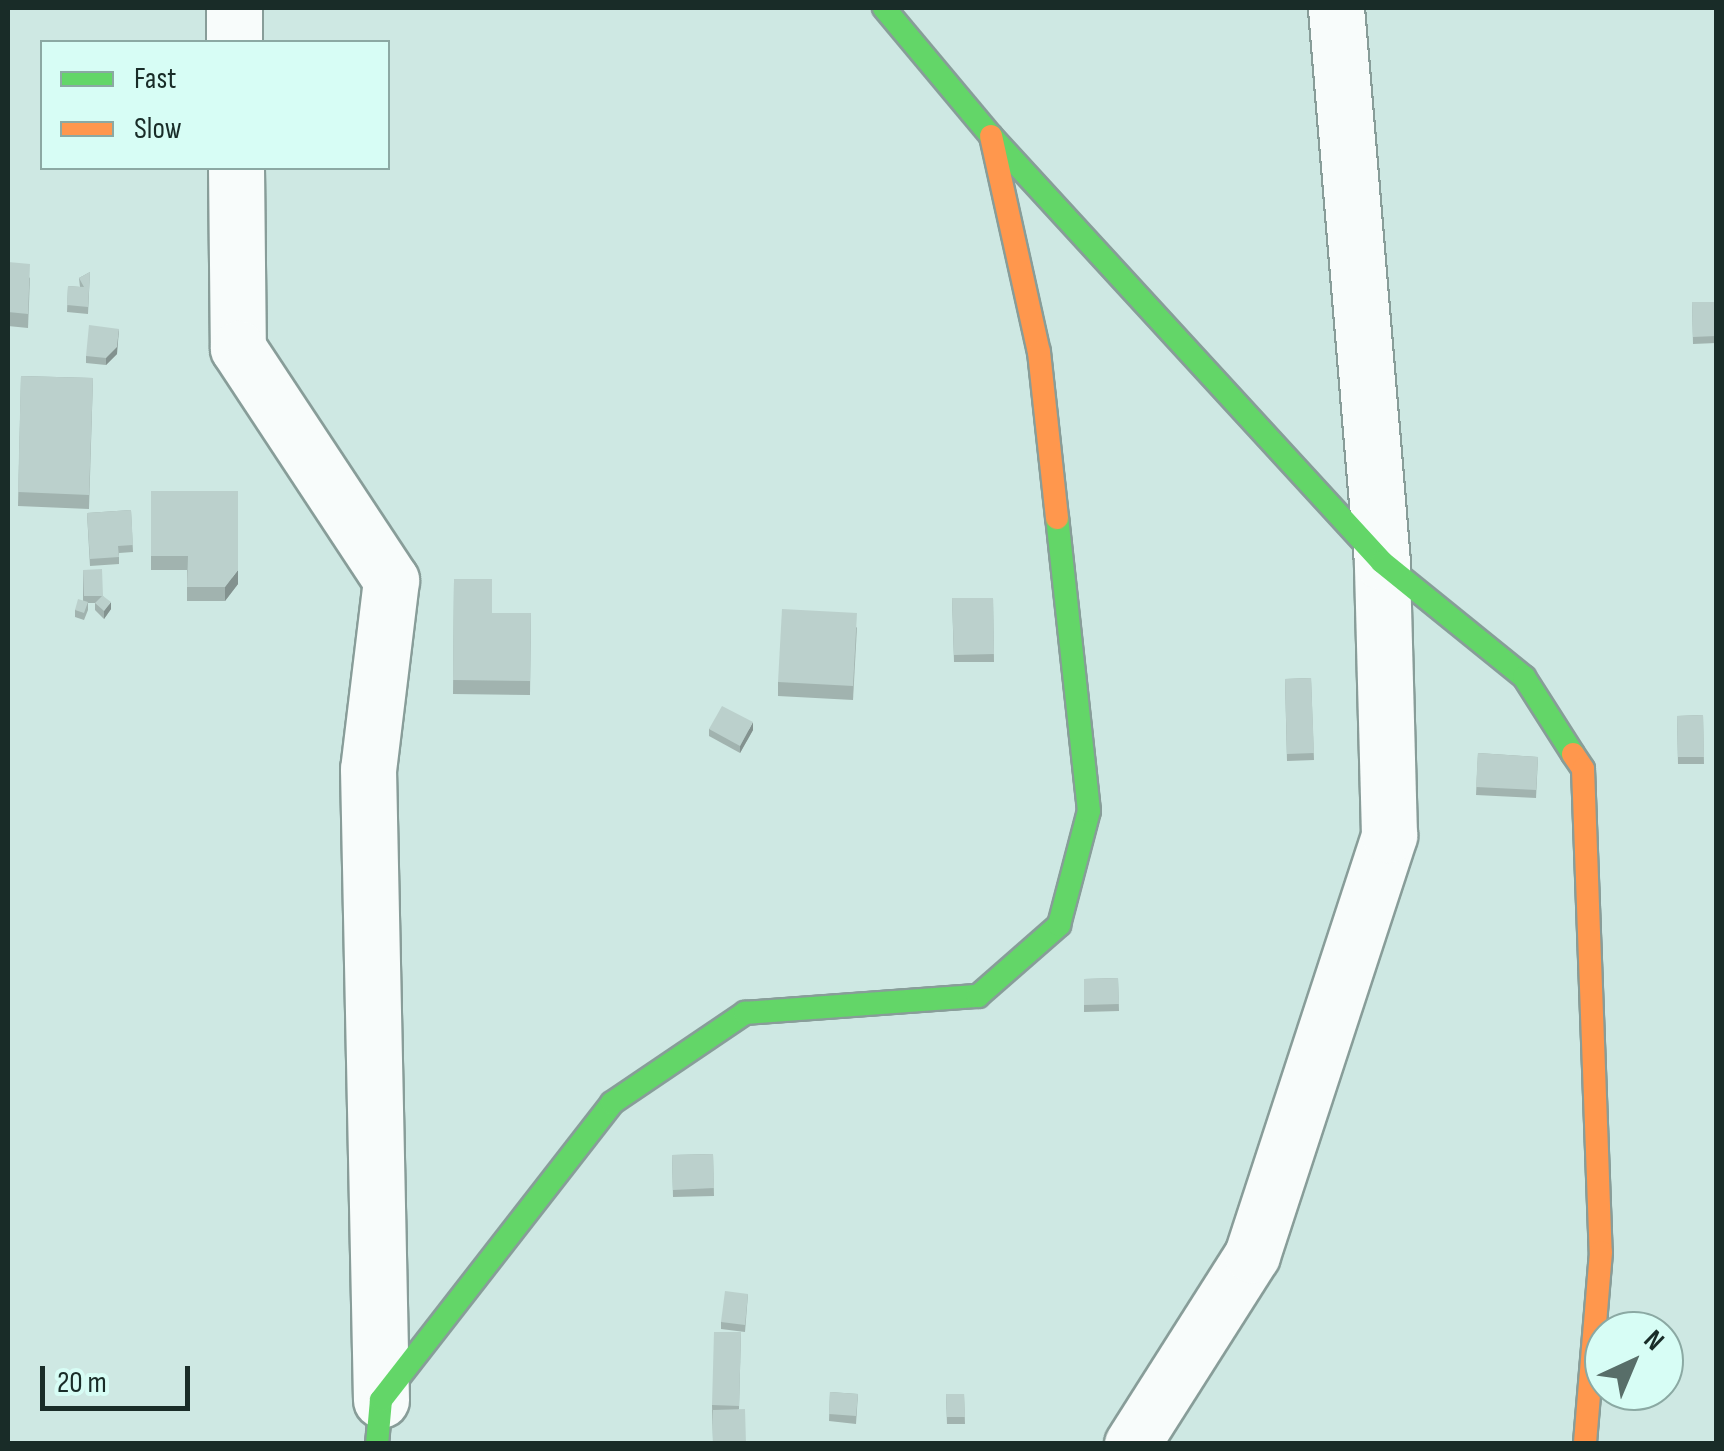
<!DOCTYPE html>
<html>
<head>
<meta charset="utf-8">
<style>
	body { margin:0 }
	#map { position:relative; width:1724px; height:1451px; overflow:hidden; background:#cee8e3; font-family:"Sofia Sans Condensed",sans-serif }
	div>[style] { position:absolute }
	.roads { filter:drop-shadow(2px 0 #889d99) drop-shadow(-2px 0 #889d99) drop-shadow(0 2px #889d99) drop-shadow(0 -2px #889d99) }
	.street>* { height:55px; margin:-27.5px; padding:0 27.5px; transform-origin:27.5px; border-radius:27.5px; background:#f8fcfb }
	.fast>* { height:22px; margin:-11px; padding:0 11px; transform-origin:11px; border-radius:11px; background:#63d668 }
	.slow>* { height:22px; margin:-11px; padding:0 11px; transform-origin:11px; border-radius:11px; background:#ff974d }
	.wall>* { inset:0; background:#a1b3af }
	.shaded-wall>* { inset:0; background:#83928f }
	.building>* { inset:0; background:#bbd0cc }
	span { translate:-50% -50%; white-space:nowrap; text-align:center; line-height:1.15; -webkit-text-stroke:10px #d7fdf5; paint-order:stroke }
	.frame { position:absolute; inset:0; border:10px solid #192c28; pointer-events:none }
	.legend { position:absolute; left:40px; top:40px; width:350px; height:130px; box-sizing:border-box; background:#d7fdf5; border:2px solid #8ba9a3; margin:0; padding:12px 18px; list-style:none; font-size:30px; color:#192c28 }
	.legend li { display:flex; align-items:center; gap:20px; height:50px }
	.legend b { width:50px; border:2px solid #8ba9a3 }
	.north { position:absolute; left:1584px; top:1311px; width:100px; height:100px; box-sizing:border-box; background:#d7fdf5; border:2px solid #8ba9a3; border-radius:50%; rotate:44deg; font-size:28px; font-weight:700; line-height:40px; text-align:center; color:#192c28 }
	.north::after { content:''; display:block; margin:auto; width:35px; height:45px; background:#586e69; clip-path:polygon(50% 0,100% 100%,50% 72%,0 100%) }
	.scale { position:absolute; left:40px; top:1366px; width:150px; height:45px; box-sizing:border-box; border:5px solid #192c28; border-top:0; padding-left:12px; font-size:30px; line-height:35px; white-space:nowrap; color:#192c28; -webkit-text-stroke:8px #d7fdf5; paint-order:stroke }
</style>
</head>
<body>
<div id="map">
	<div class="roads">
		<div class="street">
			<i style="left:234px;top:8px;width:34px;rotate:90deg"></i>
			<i style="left:236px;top:168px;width:180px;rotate:89.4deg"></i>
			<i style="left:238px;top:348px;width:278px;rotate:56.6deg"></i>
			<i style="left:391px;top:580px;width:190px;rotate:96.9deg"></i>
			<i style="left:368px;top:769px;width:631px;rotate:88.82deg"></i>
			<i style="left:1132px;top:1444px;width:224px;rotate:-57.6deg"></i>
			<i style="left:1252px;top:1255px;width:442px;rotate:-71.9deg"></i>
			<i style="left:1389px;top:835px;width:273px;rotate:-91.5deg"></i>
			<i style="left:1382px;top:562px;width:556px;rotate:-94.75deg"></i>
		</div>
		<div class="fast">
			<i style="left:884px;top:8px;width:167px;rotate:50.1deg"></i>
			<i style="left:991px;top:136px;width:578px;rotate:47.45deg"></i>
			<i style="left:1382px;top:562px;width:183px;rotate:39deg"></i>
			<i style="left:1524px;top:677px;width:91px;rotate:57.5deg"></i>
			<i style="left:377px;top:1444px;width:44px;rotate:-84.8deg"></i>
			<i style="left:381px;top:1400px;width:376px;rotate:-52.1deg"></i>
			<i style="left:612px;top:1103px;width:161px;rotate:-34.1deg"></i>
			<i style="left:745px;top:1013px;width:234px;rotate:-4.2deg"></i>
			<i style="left:978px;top:996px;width:108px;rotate:-41.2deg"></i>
			<i style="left:1059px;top:925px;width:118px;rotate:-75.3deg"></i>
			<i style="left:1089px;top:811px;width:295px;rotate:-96.2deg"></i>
		</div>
		<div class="slow">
			<i style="left:991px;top:136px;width:221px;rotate:77.5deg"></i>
			<i style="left:1039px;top:352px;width:167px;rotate:83.8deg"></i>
			<i style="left:1573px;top:754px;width:18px;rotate:56deg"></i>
			<i style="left:1583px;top:769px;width:483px;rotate:87.9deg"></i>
			<i style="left:1601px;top:1252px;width:193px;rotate:94.8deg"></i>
		</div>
	</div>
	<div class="wall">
		<i style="clip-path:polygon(8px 262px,30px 278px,28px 328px,8px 326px)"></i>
		<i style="clip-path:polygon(90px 272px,88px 314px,67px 312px,68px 286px,80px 287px,79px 278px)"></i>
		<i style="clip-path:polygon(1692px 302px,1716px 302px,1716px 343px,1693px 344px)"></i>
		<i style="clip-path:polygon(117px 354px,106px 365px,86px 363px,86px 356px)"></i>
		<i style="clip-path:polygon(21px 376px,93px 378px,89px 509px,18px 506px)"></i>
		<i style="clip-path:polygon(151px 491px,238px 584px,225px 601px,187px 601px,187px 570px,151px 570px)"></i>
		<i style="clip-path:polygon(131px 510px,133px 552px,119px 553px,119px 564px,90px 566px,87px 513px)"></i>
		<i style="clip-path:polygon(83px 570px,103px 596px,111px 609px,104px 619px,95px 610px,95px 603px,88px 603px,88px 610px,84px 620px,75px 617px,75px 610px,83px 601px)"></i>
		<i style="clip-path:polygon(454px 579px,492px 613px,531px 613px,530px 695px,453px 694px)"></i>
		<i style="clip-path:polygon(952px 598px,993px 598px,994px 662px,954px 662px)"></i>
		<i style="clip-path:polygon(857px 627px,853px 700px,778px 696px,778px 682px)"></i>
		<i style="clip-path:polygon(1311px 678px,1314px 760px,1287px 761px,1285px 679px)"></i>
		<i style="clip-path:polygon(1703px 715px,1704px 764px,1678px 764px,1677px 716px)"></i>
		<i style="clip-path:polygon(709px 729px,753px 730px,740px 753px,709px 736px)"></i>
		<i style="clip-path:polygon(1478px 753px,1538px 757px,1536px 798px,1476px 795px)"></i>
		<i style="clip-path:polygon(1118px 978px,1119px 1011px,1084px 1012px,1084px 979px)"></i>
		<i style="clip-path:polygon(713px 1154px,714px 1196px,673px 1197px,672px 1155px)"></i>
		<i style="clip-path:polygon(748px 1294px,745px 1332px,721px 1329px,721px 1322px)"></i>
		<i style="clip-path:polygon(741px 1332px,739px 1409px,713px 1444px,712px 1405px)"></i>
		<i style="clip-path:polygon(830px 1392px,858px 1394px,856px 1424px,829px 1421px)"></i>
		<i style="clip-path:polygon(946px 1394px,964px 1394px,965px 1424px,947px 1424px)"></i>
	</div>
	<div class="shaded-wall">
		<i style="clip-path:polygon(119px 329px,117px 354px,106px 365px,106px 358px)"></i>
		<i style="clip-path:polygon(238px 570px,238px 584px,225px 601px,225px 587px)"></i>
		<i style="clip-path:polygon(111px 602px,111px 609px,104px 619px,104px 611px)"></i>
		<i style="clip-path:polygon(753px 722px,753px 730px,740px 753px,740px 746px)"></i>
	</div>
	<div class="building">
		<i style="clip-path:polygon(8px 262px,30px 264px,28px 314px,8px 312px)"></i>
		<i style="clip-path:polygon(90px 272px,88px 307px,67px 305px,68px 286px,84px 287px,79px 278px)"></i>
		<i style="clip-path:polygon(1692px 302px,1716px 302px,1716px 336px,1693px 337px)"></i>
		<i style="clip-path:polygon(89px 325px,119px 329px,117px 347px,106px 358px,86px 356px)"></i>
		<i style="clip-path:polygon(21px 376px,93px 378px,89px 495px,18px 492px)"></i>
		<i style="clip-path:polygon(151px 491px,238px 491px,238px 570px,225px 587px,187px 587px,188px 556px,151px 556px)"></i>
		<i style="clip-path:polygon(131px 510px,133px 545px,118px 546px,119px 557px,90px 559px,87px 513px)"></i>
		<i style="clip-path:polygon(102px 569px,103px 596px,111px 602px,104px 611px,95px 603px,102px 596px,84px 596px,83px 570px)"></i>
		<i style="clip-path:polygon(454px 579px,492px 579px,492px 613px,531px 613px,530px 681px,453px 680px)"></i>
		<i style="clip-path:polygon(952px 598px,993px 598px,994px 654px,954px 655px)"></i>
		<i style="clip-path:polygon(78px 599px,88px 602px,84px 613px,75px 610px)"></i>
		<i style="clip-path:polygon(782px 609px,857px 613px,853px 686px,778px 682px)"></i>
		<i style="clip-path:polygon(1311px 678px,1314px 753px,1287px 754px,1285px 679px)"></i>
		<i style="clip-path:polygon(722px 706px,753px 722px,740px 746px,709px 729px)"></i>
		<i style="clip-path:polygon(1703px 715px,1704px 757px,1678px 757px,1677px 716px)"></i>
		<i style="clip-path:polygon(1478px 753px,1538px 757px,1536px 790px,1476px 787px)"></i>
		<i style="clip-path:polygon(1118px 978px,1119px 1004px,1084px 1005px,1084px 979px)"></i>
		<i style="clip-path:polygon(713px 1154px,714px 1188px,673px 1190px,672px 1155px)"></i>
		<i style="clip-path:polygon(725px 1291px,748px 1294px,745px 1325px,721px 1322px)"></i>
		<i style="clip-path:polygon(714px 1332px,741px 1332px,739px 1406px,712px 1405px)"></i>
		<i style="clip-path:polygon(830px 1392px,858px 1394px,856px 1416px,829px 1414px)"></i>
		<i style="clip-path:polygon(946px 1394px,964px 1394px,965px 1417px,947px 1417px)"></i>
		<i style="clip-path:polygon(745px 1409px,746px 1444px,713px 1444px,713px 1410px)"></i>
	</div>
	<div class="frame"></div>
	<ul class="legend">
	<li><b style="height:12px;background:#63d668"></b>Fast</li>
	<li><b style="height:12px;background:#ff974d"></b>Slow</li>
	</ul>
	<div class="north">N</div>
	<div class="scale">20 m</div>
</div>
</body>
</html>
